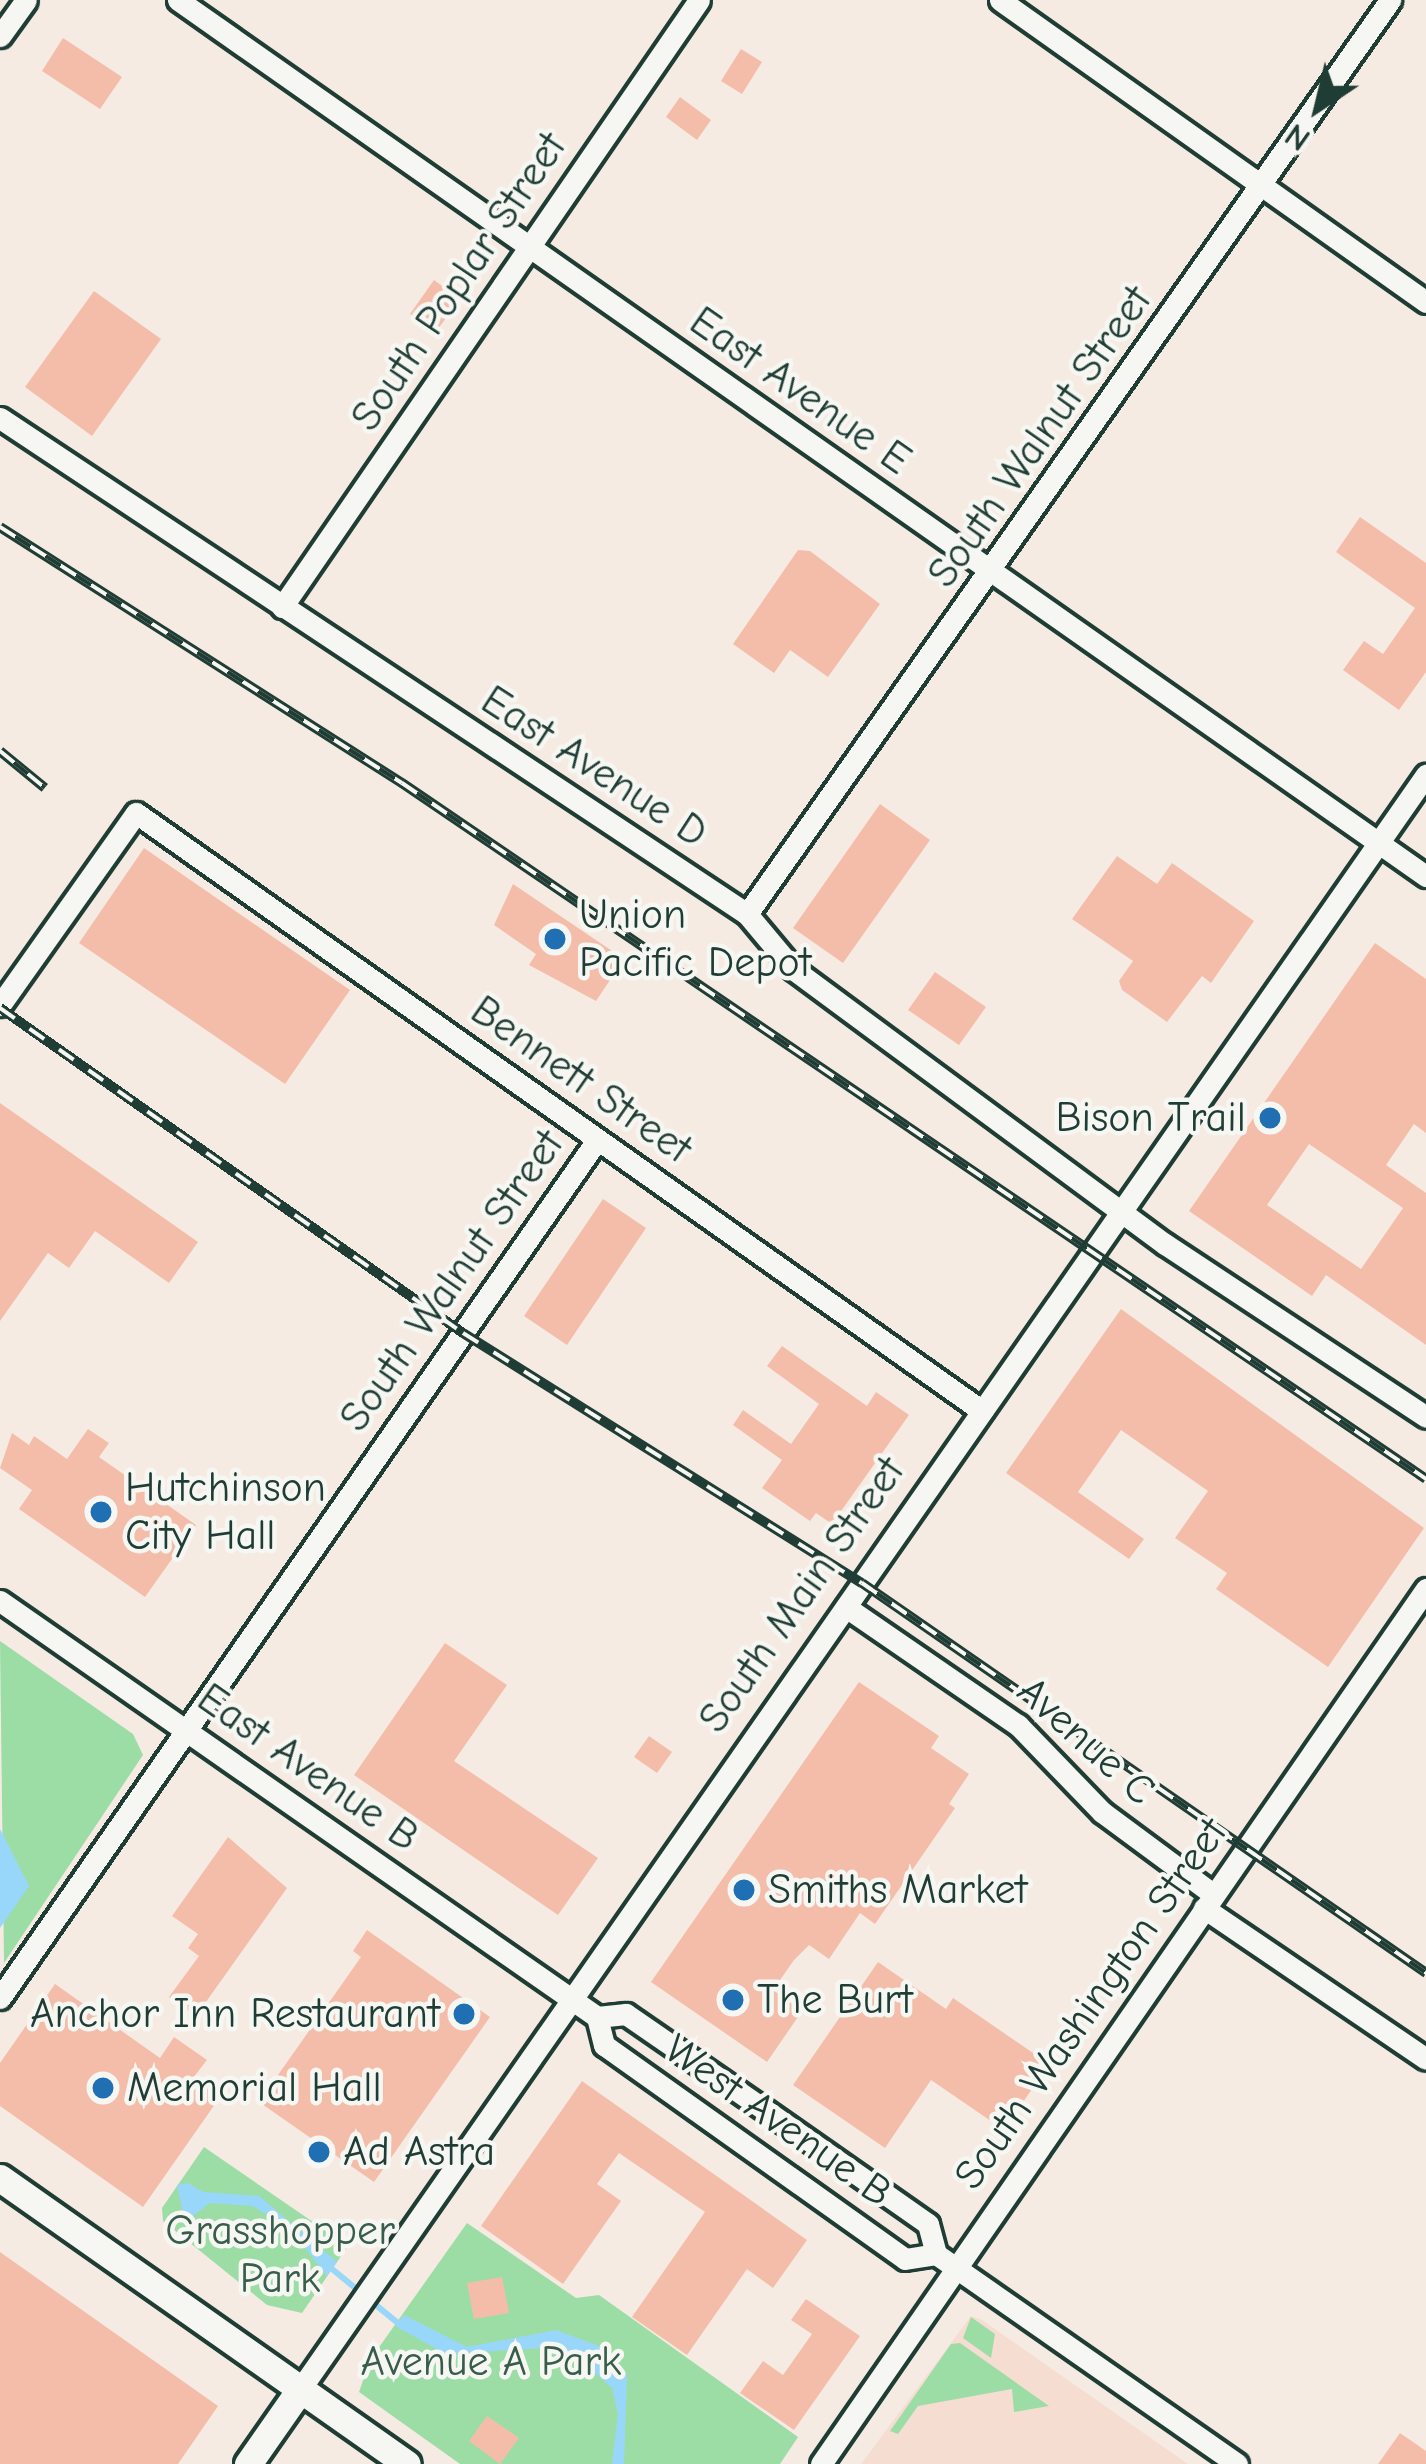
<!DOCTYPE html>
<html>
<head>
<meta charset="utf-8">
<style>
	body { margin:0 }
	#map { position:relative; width:1426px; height:2464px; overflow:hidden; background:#f6ebe3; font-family:"Comic Neue",sans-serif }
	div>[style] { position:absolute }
	.built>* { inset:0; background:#f5ddd2 }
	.green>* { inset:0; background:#9cdda6 }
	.water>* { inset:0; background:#98d7f9 }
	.stream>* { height:6px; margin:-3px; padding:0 3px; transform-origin:3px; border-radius:3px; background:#98d7f9 }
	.building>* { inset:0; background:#f4bda9 }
	.roads { filter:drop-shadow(3px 0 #1f3d34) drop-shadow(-3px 0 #1f3d34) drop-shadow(0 3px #1f3d34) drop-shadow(0 -3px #1f3d34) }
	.minor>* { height:21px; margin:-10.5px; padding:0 10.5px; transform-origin:10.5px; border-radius:10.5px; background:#f6f6f2 }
	.major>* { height:27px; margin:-13.5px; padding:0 13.5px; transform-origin:13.5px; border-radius:13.5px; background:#f6f6f2 }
	.rail>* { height:10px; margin-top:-5px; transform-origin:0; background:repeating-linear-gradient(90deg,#f6f6f2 0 18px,#1f3d34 0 36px); box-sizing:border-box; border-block:3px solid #1f3d34 }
	.dots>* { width:33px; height:33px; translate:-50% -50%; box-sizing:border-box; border:6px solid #f6f6f2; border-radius:50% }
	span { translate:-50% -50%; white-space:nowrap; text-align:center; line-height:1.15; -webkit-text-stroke:9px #f6f6f2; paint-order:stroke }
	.street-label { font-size:42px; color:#1f3d34 }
	.poi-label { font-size:42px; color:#1f3d34 }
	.left { translate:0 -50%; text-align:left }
	.right { translate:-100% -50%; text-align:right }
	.park-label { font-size:42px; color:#385d4b }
	.north { position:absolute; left:1258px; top:48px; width:120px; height:120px; -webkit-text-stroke:9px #f6f6f2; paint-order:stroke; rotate:215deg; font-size:33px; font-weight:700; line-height:48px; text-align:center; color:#1f3d34 }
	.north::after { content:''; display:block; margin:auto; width:42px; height:54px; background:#1f3d34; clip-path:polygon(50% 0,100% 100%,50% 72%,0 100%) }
</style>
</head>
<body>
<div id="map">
	<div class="built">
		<i style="clip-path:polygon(971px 2316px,982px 2320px,1188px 2464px,861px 2464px)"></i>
	</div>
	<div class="green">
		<i style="clip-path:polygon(0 1641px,133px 1734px,143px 1755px,4px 1963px)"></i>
		<i style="clip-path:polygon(204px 2147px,348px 2246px,302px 2313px,267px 2305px,163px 2221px,162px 2208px)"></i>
		<i style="clip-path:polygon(467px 2223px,576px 2298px,599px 2295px,798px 2437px,780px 2464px,460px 2464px,359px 2392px,370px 2360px)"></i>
		<i style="clip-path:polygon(971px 2317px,995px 2334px,991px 2358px,963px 2338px)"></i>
		<i style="clip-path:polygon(960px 2343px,1049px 2406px,1014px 2412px,1012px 2389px,918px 2406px,898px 2434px,890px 2431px,951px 2344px)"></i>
	</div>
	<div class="water">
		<i style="clip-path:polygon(0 1829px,29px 1886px,0 1928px)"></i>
		<i style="clip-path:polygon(188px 2183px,203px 2192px,259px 2196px,337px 2262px,327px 2276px,291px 2230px,253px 2206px,210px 2203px,185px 2222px,177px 2185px)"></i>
		<i style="clip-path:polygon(404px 2315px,467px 2347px,556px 2330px,607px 2349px,627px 2376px,624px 2464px,612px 2464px,618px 2414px,612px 2388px,582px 2361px,544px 2348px,445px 2354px,396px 2326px)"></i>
	</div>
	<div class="stream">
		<i style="left:326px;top:2264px;width:101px;rotate:39.4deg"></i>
	</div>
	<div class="building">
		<i style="clip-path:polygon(63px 38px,122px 77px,100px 109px,42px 71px)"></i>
		<i style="clip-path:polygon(741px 49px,762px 62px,742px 94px,721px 81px)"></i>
		<i style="clip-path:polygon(680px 97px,711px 120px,697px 140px,666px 117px)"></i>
		<i style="clip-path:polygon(434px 280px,460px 299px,435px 333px,410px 314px)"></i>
		<i style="clip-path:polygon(94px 291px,161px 339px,92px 436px,25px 387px)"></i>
		<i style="clip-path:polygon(1360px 517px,1426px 563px,1426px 672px,1399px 710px,1343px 670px,1364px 641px,1383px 654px,1415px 608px,1336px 552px)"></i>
		<i style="clip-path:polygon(798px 550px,810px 551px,880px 604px,828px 677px,790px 650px,774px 673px,733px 644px)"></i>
		<i style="clip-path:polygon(880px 804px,930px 840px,843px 963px,793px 928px)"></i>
		<i style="clip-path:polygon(144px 848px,350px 990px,285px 1084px,79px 943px)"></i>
		<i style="clip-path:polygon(1117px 856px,1157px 884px,1172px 863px,1254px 921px,1211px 983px,1202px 976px,1167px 1022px,1122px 990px,1119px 981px,1133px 961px,1072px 919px)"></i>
		<i style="clip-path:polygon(513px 884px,624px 959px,596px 1001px,529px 965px,536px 954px,494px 925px)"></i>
		<i style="clip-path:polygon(evenodd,1375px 943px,1426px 979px,1426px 1133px,1414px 1124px,1386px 1165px,1426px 1193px,1426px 1345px,1326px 1275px,1312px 1296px,1189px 1211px,1375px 943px,1309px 1144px,1403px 1208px,1361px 1269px,1267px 1205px,1309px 1144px)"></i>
		<i style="clip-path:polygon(935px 972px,986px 1007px,959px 1045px,908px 1010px)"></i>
		<i style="clip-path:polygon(0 1103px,198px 1242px,169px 1283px,95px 1231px,69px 1268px,48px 1253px,0 1321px)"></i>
		<i style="clip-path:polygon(603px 1199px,646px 1228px,567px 1345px,524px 1316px)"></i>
		<i style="clip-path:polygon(1121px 1309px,1424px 1528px,1328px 1667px,1216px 1589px,1227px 1573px,1175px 1538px,1208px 1491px,1121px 1430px,1078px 1492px,1144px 1539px,1129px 1559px,1006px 1473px)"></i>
		<i style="clip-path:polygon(782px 1346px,867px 1406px,876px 1392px,909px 1415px,832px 1524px,816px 1513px,810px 1521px,762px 1488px,782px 1460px,733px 1425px,743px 1410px,791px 1444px,819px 1404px,767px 1366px)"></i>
		<i style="clip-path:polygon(88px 1429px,109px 1443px,99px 1457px,196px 1525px,145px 1597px,19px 1509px,32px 1490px,0 1468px,12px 1433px,29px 1445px,34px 1436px,67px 1459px)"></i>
		<i style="clip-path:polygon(445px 1643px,507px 1685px,454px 1761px,598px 1858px,558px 1915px,354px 1775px)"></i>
		<i style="clip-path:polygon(859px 1682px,939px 1736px,931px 1748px,969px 1774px,949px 1804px,955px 1808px,875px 1924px,860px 1913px,829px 1959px,809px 1945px,794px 1960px,773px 1990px,802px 2011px,767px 2062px,651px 1982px)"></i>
		<i style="clip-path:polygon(649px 1736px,672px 1752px,657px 1773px,634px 1757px)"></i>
		<i style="clip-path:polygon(228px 1837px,287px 1888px,196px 2016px,169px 1997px,199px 1956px,188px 1948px,198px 1934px,172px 1916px)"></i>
		<i style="clip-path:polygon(367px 1930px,490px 2017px,374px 2182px,259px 2102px,361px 1957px,353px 1951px)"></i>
		<i style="clip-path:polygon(878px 1962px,946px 2009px,953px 1998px,1049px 2064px,1004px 2130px,931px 2080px,885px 2148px,793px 2085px)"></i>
		<i style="clip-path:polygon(55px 1984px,160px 2058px,174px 2037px,207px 2060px,193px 2078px,220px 2097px,143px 2207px,0 2106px,0 2063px)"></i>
		<i style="clip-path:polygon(582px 2081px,807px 2240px,773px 2288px,747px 2269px,687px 2355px,632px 2317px,705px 2212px,619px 2153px,597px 2184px,621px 2201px,563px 2284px,481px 2226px)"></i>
		<i style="clip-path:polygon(0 2252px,218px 2406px,178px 2464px,0 2464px)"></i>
		<i style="clip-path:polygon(502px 2277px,509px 2313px,474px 2319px,467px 2283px)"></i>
		<i style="clip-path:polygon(806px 2299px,860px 2336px,794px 2430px,740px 2393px,763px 2361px,783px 2375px,812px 2334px,791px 2320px)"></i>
		<i style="clip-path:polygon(487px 2416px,519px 2438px,500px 2464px,469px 2441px)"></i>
		<i style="clip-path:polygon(1400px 2433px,1426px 2451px,1426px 2464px,1378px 2464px)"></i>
	</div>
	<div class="roads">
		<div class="minor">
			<i style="left:178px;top:0;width:1525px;rotate:35.07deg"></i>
			<i style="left:1000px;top:0;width:522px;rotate:35.33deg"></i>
			<i style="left:0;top:36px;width:44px;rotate:-54.2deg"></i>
			<i style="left:0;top:418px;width:897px;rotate:33.58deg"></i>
			<i style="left:747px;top:914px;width:72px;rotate:50.1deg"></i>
			<i style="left:793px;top:969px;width:463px;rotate:36.5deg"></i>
			<i style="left:1165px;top:1244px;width:313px;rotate:33.5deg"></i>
			<i style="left:282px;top:607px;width:736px;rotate:-55.51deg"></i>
			<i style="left:747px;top:914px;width:1118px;rotate:-54.87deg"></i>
			<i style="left:0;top:1005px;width:235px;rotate:-54.7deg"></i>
			<i style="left:136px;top:813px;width:1036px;rotate:35.25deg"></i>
			<i style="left:0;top:1601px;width:728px;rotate:34.87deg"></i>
			<i style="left:597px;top:2017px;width:29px;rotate:-6deg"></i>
			<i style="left:626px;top:2014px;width:164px;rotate:34.6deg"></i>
			<i style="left:761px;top:2107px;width:204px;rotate:35deg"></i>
			<i style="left:928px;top:2224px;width:31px;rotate:75deg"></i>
			<i style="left:936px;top:2254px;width:367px;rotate:34.9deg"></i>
			<i style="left:846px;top:1607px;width:209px;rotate:34.5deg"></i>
			<i style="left:1018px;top:1725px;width:121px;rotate:46deg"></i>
			<i style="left:1102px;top:1812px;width:139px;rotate:36.5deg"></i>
			<i style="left:1204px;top:1908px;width:268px;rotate:34.2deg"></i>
			<i style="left:0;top:1998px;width:1045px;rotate:-55.17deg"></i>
			<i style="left:597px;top:2017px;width:29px;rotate:76deg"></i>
			<i style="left:604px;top:2045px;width:369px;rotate:35.4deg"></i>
			<i style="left:905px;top:2259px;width:31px;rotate:-9deg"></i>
			<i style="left:301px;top:2388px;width:1967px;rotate:-55.11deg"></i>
			<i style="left:821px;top:2464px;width:1064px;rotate:-55.34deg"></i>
		</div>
		<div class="major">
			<i style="left:0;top:2178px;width:497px;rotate:35.1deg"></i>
			<i style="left:248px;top:2464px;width:93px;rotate:-55.1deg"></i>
		</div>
	</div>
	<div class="rail">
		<i style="left:0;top:527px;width:477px;rotate:32.5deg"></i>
		<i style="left:402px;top:783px;width:1238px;rotate:34.2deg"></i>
		<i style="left:0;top:751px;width:58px;rotate:39.4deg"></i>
		<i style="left:0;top:1008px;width:566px;rotate:35.07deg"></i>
		<i style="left:463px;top:1333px;width:471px;rotate:32.1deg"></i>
		<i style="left:862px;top:1583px;width:686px;rotate:34.66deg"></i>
	</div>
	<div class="dots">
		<i style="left:555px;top:939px;background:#1f6fb2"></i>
		<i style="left:1270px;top:1118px;background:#1f6fb2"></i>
		<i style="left:101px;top:1512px;background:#1f6fb2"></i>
		<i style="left:744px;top:1890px;background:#1f6fb2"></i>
		<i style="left:733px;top:2000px;background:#1f6fb2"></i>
		<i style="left:464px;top:2014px;background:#1f6fb2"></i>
		<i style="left:103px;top:2088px;background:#1f6fb2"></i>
		<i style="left:319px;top:2152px;background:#1f6fb2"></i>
	</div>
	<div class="street-label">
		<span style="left:459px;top:282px;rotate:-56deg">South Poplar Street</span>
		<span style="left:800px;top:391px;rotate:35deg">East Avenue E</span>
		<span style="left:1040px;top:437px;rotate:-55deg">South Walnut Street</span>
		<span style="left:594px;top:767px;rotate:33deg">East Avenue D</span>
		<span style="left:581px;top:1080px;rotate:35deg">Bennett Street</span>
		<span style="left:452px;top:1281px;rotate:-55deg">South Walnut Street</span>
		<span style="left:802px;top:1595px;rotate:-55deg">South Main Street</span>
		<span style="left:1086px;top:1741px;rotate:42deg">Avenue C</span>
		<span style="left:308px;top:1768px;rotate:35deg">East Avenue B</span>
		<span style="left:1091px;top:2004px;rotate:-55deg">South Washington Street</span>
		<span style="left:778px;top:2121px;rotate:35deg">West Avenue B</span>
	</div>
	<div class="poi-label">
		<span class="left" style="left:579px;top:939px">Union<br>Pacific Depot</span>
		<span class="right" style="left:1246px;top:1118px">Bison Trail</span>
		<span class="left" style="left:125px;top:1512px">Hutchinson<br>City Hall</span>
		<span class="left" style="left:768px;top:1890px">Smiths Market</span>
		<span class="left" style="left:757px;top:2000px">The Burt</span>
		<span class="right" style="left:440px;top:2014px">Anchor Inn Restaurant</span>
		<span class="left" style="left:127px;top:2088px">Memorial Hall</span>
		<span class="left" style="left:343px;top:2152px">Ad Astra</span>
	</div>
	<div class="park-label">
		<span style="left:280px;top:2255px">Grasshopper<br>Park</span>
		<span style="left:491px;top:2362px">Avenue A Park</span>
	</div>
	<div class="north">N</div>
</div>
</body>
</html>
